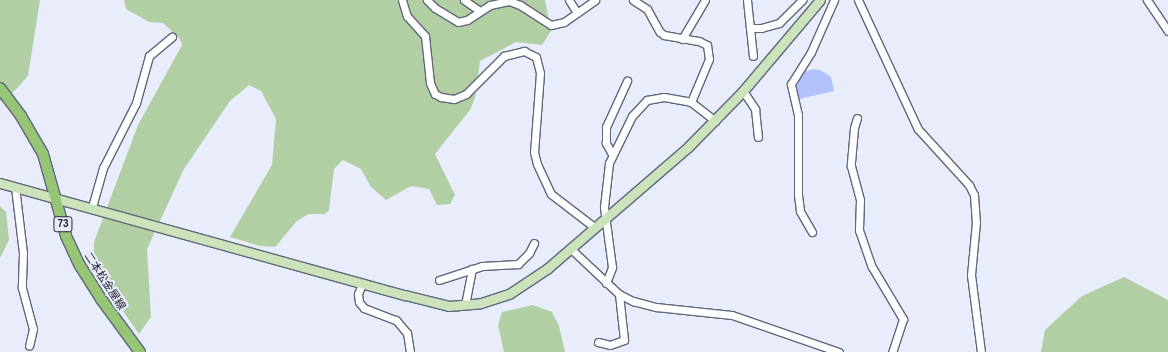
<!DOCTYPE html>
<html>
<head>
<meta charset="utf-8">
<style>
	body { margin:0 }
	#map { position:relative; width:1168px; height:352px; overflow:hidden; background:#e8ecfb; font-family:Arial,"Noto Sans JP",sans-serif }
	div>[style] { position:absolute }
	.green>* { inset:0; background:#b2cfa4 }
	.water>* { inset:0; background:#b1c2fb }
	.roads { filter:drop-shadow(1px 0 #60677c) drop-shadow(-1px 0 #60677c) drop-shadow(0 1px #60677c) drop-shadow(0 -1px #60677c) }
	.street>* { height:7px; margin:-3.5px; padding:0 3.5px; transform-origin:3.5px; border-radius:3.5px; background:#fff }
	.secondary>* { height:9px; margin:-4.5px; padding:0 4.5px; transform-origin:4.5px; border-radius:4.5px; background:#cbe2ba }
	.primary>* { height:10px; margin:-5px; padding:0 5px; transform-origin:5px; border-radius:5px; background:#97c576 }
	span { translate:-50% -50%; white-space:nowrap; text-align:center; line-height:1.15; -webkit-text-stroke:4px #e8ecfb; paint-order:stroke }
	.shield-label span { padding:1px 3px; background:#e8ecfb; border:1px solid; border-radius:3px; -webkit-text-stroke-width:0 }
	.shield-label { font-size:10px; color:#22242d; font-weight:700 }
	.street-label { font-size:11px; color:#22242d }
</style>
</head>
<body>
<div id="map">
	<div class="green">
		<i style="clip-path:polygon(0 0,40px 0,28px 76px,8px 98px,0 101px)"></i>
		<i style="clip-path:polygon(124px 0,545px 0,551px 31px,542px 45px,516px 42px,480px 61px,475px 98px,470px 110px,435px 154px,455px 195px,450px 204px,437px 205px,429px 189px,411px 186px,386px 200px,371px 187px,361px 169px,343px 160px,334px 169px,329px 210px,325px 214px,308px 214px,296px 222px,275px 247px,260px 246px,230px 237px,272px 165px,276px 119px,261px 91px,249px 85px,230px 101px,184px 169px,147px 249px,151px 317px,139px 334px,94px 270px,94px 242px,138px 125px,182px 45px,180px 39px,163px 23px,149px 22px,126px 9px)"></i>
		<i style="clip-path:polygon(0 206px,6px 212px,9px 240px,0 258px)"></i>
		<i style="clip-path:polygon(1124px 277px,1168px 300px,1168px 352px,1041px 352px,1045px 330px,1082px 296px)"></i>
		<i style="clip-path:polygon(533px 305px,552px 312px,559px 326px,565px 352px,504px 352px,498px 325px,502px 312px)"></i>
	</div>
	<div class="water">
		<i style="clip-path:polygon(813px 69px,820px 70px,831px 77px,834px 91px,799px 99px,796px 88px,800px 79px,804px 72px)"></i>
	</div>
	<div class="roads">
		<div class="street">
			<i style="left:402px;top:0;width:17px;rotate:73deg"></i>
			<i style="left:407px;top:16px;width:27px;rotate:48deg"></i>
			<i style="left:425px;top:36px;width:47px;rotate:83.9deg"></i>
			<i style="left:430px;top:83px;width:12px;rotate:66deg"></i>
			<i style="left:435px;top:94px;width:7px;rotate:27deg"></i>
			<i style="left:441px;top:97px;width:13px;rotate:9deg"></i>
			<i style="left:454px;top:99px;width:13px;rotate:-23deg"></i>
			<i style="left:466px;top:94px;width:54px;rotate:-45deg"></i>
			<i style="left:504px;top:56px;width:21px;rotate:-14deg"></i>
			<i style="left:524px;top:51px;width:13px;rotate:27deg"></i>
			<i style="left:536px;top:57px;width:16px;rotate:76deg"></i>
			<i style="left:540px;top:73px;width:79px;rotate:94.3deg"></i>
			<i style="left:534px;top:152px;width:12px;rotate:76deg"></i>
			<i style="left:537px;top:164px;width:33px;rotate:65deg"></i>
			<i style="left:551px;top:194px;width:54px;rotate:37.5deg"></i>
			<i style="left:427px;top:0;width:11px;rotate:45deg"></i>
			<i style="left:435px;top:8px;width:27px;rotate:31deg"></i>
			<i style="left:458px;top:22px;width:9px;rotate:-13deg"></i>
			<i style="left:467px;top:20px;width:27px;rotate:-33deg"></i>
			<i style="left:490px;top:5px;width:19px;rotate:-12deg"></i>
			<i style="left:509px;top:1px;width:12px;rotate:20deg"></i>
			<i style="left:520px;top:5px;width:37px;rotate:33deg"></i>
			<i style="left:551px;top:25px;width:13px;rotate:-13deg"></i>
			<i style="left:564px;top:22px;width:38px;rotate:-35deg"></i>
			<i style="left:464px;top:0;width:19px;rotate:35deg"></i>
			<i style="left:569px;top:0;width:15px;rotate:58deg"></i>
			<i style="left:633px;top:0;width:17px;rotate:33deg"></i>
			<i style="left:647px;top:9px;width:26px;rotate:61deg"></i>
			<i style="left:660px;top:32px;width:5px;rotate:37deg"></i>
			<i style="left:664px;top:35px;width:36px;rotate:10deg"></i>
			<i style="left:699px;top:41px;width:9px;rotate:27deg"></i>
			<i style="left:707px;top:45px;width:14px;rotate:82deg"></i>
			<i style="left:709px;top:59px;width:47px;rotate:112.7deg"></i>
			<i style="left:747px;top:0;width:28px;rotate:84deg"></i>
			<i style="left:750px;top:28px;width:11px"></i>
			<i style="left:761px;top:28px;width:19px;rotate:-16deg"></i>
			<i style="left:779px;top:23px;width:33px;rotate:-45deg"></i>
			<i style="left:858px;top:0;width:142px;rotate:65.1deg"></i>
			<i style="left:918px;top:129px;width:76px;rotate:47.7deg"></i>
			<i style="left:969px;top:185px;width:11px;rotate:63deg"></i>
			<i style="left:974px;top:195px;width:27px;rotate:86deg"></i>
			<i style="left:976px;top:222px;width:53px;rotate:95.4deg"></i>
			<i style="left:971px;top:275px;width:78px;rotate:82.6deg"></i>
			<i style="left:1147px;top:0;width:37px;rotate:56deg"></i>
			<i style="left:750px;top:28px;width:28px;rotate:84deg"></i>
			<i style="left:682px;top:39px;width:45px;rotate:-59.5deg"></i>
			<i style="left:743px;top:91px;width:22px;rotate:56deg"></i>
			<i style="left:755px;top:109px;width:28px;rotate:84deg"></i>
			<i style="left:857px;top:118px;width:10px;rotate:107deg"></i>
			<i style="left:854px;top:128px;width:38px;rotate:95deg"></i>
			<i style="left:851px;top:166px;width:35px;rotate:75deg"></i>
			<i style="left:860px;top:200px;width:30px;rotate:92deg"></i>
			<i style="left:859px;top:230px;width:39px;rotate:71deg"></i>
			<i style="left:872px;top:267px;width:61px;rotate:59.2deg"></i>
			<i style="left:903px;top:319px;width:35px;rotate:108deg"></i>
			<i style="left:612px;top:154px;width:13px;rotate:-119deg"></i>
			<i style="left:606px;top:143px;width:16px;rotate:-90deg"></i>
			<i style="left:606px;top:127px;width:51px;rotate:-65.5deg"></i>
			<i style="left:15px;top:187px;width:66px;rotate:83.1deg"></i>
			<i style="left:23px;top:253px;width:35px;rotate:92deg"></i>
			<i style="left:22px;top:288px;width:42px;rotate:75deg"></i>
			<i style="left:33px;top:329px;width:17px;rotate:103deg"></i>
			<i style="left:92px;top:207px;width:41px;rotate:-74.2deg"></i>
			<i style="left:103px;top:168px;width:73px;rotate:-63.1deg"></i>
			<i style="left:136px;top:103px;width:49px;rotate:-74.5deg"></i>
			<i style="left:149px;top:56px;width:30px;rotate:-40deg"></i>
			<i style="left:812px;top:232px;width:24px;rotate:-120deg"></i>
			<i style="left:800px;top:211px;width:17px;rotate:-97deg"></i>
			<i style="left:798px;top:194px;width:79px;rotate:-90deg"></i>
			<i style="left:798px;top:115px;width:32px;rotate:-103deg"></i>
			<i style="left:791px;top:84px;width:38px;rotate:-58deg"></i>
			<i style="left:811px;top:52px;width:57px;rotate:-66.1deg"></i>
			<i style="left:571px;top:249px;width:66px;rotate:43.2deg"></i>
			<i style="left:619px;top:294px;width:16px;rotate:27deg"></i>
			<i style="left:633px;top:301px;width:24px;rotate:15deg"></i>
			<i style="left:656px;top:307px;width:76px;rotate:6deg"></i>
			<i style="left:732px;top:315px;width:113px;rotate:19.1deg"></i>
			<i style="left:439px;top:280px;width:45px;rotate:-18deg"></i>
			<i style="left:482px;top:266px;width:36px;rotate:-3deg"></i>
			<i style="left:518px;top:264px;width:16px;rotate:-45deg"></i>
			<i style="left:529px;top:253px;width:11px;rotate:-63deg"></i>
			<i style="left:606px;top:283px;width:17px;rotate:-69deg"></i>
			<i style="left:612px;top:267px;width:61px;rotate:-97.6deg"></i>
			<i style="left:604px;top:207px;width:44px;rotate:-83.5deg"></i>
			<i style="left:609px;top:163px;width:52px;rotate:-63.9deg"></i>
			<i style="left:632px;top:116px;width:22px;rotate:-47deg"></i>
			<i style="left:647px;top:100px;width:17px;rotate:-10deg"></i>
			<i style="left:664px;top:97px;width:27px;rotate:10deg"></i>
			<i style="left:691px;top:102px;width:31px;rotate:38deg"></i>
			<i style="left:362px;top:284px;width:11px;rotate:112deg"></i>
			<i style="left:358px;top:294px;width:8px;rotate:83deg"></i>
			<i style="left:359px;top:302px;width:8px;rotate:50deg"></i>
			<i style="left:364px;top:308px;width:34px;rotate:21deg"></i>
			<i style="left:396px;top:320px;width:17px;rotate:50deg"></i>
			<i style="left:407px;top:333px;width:19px;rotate:81deg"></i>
			<i style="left:465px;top:305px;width:37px;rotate:-79deg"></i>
			<i style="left:598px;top:342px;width:12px;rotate:14deg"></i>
			<i style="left:610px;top:345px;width:15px;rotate:-20deg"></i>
			<i style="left:624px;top:340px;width:46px;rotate:-96.2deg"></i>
		</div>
		<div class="secondary">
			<i style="left:0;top:183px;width:420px;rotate:15.5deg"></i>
			<i style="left:405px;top:295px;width:45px;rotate:14deg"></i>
			<i style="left:449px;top:306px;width:32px;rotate:-5deg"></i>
			<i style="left:481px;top:303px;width:29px;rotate:-18deg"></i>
			<i style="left:509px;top:294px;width:47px;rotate:-33.7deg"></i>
			<i style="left:548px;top:268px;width:185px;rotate:-40.8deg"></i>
			<i style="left:688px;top:147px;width:78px;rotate:-45.5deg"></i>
			<i style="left:743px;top:91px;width:119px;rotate:-49.8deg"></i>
		</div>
		<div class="primary">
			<i style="left:0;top:88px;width:35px;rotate:53deg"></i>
			<i style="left:21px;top:116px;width:44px;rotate:59.9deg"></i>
			<i style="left:43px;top:154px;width:85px;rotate:74.3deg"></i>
			<i style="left:66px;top:236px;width:31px;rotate:65deg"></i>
			<i style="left:79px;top:264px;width:41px;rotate:57.8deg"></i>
			<i style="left:101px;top:299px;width:66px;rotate:53.7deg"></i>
		</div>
	</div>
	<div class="shield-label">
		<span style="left:63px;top:224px">73</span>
	</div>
	<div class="street-label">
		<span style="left:105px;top:281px;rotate:57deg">二本松金屋線</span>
	</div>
</div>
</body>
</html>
